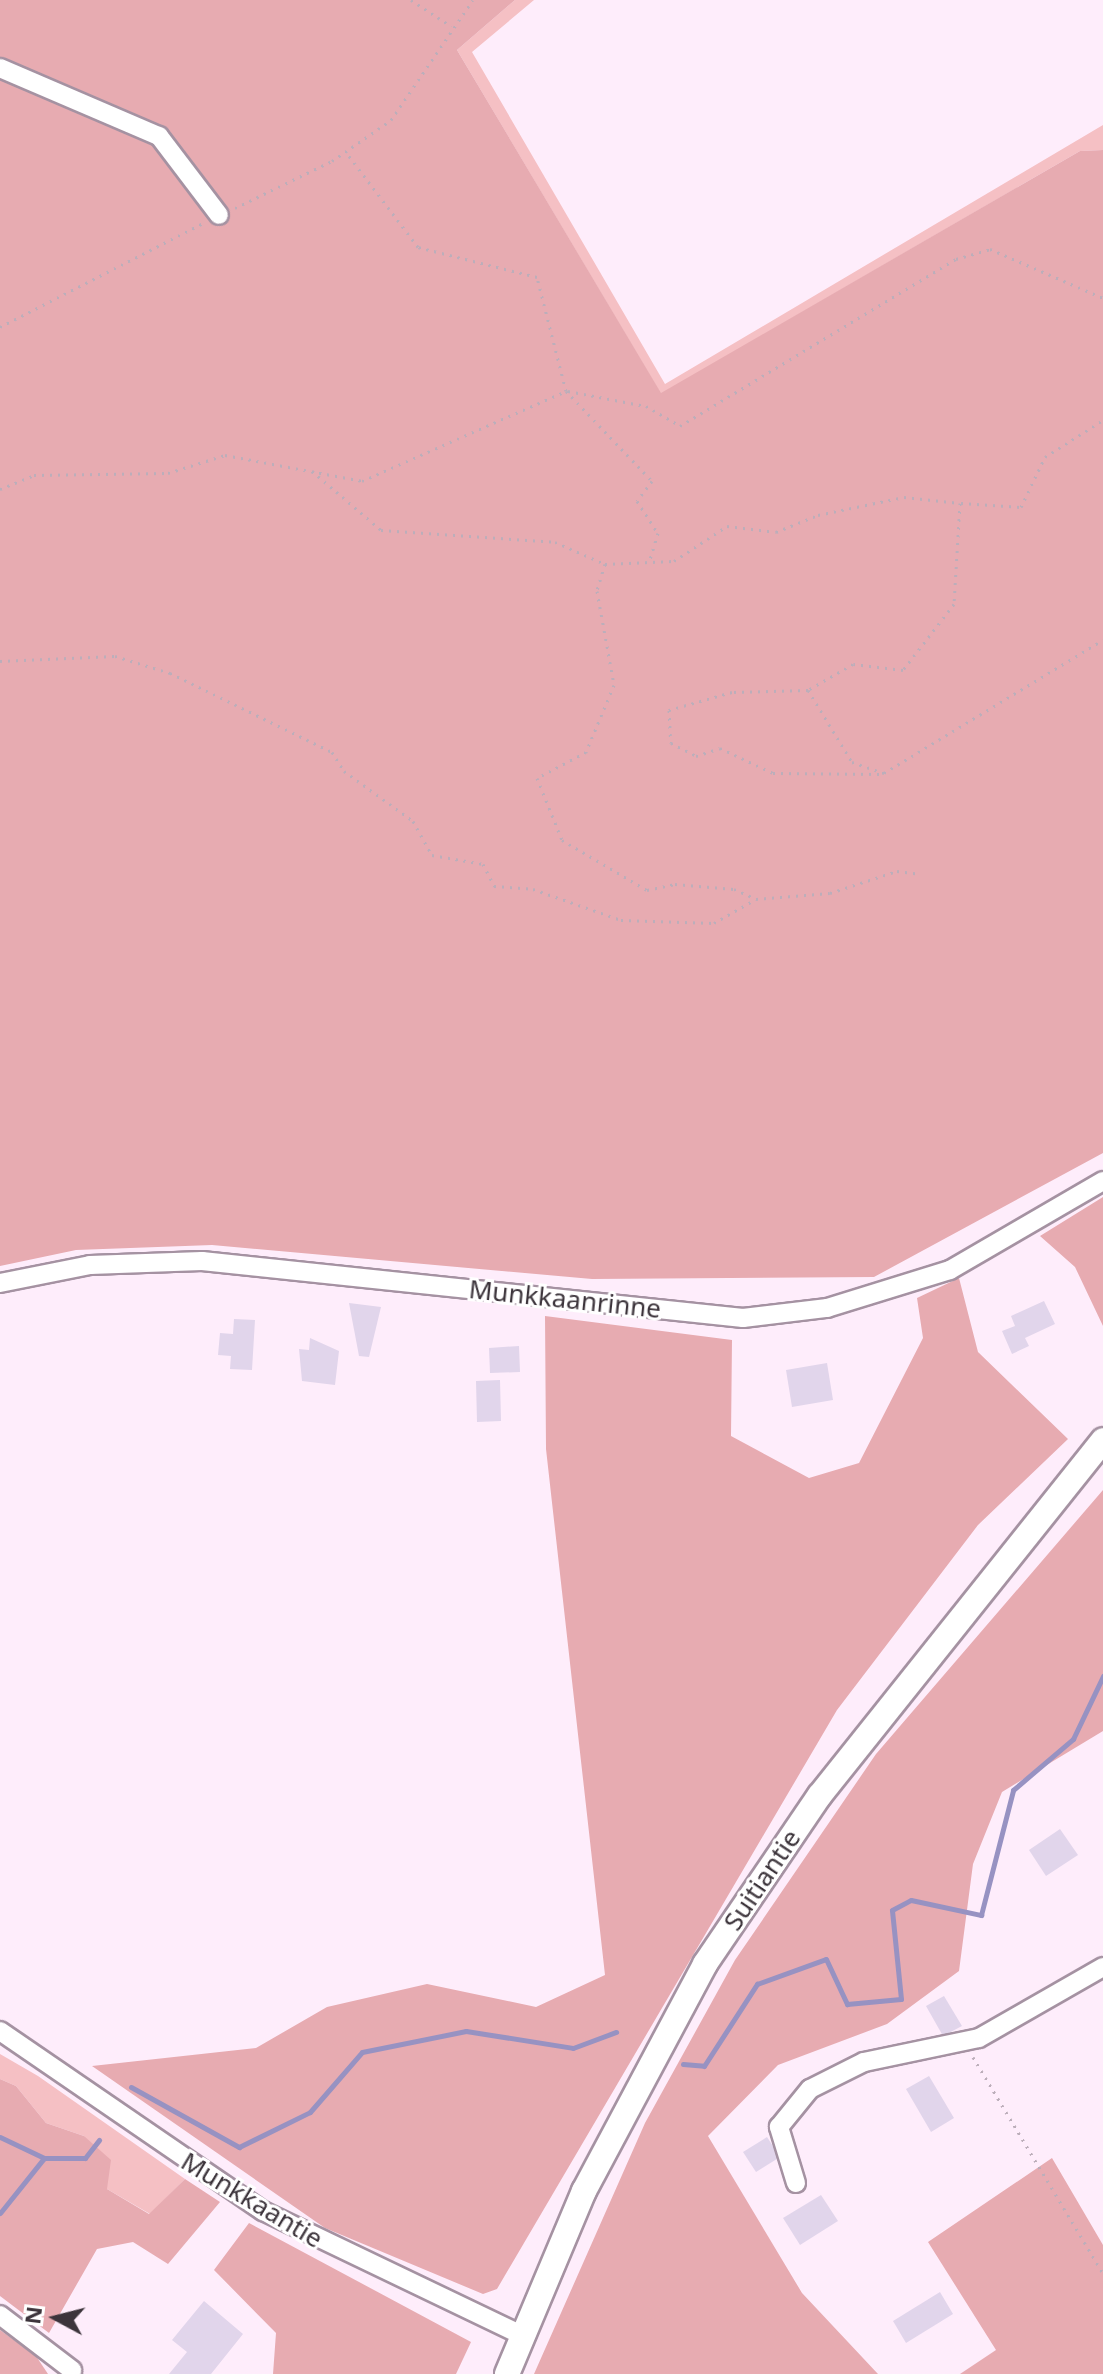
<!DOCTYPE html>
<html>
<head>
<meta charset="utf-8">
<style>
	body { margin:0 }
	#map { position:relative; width:1103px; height:2374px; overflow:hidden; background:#feedfb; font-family:"Noto Sans",sans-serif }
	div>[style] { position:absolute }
	.green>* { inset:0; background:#f5c0c4 }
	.forest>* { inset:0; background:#e7abb1 }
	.stream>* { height:5px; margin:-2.5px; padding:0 2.5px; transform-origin:2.5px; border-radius:2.5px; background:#9792c2 }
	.building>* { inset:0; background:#e1d5eb }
	.path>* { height:3px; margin-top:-1.5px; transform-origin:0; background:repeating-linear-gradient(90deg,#bcaeba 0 2px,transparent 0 8px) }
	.roads { filter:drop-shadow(2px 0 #a592a2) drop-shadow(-2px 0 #a592a2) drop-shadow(0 2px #a592a2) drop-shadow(0 -2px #a592a2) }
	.minor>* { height:18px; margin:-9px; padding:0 9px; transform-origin:9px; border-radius:9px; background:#fff }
	.major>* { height:24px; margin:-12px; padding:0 12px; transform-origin:12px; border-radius:12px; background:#fff }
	span { translate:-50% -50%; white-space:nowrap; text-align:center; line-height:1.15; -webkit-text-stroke:6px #fff; paint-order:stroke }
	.street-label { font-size:26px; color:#3c343b }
	.north { position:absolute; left:16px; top:2278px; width:80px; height:80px; -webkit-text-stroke:6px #fff; paint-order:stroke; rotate:277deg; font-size:22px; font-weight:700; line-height:32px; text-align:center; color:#3c343b }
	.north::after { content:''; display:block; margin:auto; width:28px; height:36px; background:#3c343b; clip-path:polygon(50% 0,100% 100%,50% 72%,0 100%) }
</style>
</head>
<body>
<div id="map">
	<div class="green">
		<i style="clip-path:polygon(515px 0,534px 0,472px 52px,665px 384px,1103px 125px,1103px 150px,1080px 151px,661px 394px,457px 50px)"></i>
		<i style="clip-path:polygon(0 2054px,38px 2076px,185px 2179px,150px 2214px,107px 2189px,84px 2136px,46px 2123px,16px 2086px,0 2079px)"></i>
	</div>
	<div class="forest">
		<i style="clip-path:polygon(0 0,515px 0,457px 50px,661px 393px,1080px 151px,1103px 150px,1103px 1153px,874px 1277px,592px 1279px,212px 1245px,76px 1250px,0 1266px)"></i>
		<i style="clip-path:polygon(1103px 1197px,1103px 1326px,1075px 1267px,1040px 1236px)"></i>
		<i style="clip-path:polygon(959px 1278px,978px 1352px,1068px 1439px,978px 1525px,837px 1710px,497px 2289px,483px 2294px,325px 2228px,92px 2066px,256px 2048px,327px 2007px,427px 1984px,536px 2007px,605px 1975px,546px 1449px,545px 1316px,732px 1340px,731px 1436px,809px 1478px,859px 1463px,923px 1338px,917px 1298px)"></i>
		<i style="clip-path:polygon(1103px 1490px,1103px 1731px,1002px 1792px,973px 1864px,959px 1971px,887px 2024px,778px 2065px,708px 2136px,802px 2293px,878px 2374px,534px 2374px,645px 2123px,735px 1960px,876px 1754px)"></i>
		<i style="clip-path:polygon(0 2079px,16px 2086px,46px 2123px,84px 2136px,111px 2160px,107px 2189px,149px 2214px,185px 2179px,220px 2202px,168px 2264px,133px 2242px,97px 2249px,49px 2333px,0 2296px)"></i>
		<i style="clip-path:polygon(1052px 2158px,1103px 2245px,1103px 2374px,960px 2374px,996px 2350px,928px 2242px)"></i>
		<i style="clip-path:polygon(249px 2223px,471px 2342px,456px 2374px,273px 2374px,276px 2333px,214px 2270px)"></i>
		<i style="clip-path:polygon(0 2330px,36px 2356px,48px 2374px,0 2374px)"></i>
	</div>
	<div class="stream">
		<i style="left:683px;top:2064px;width:21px;rotate:5deg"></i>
		<i style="left:704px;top:2066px;width:98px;rotate:-57.1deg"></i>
		<i style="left:757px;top:1984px;width:73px;rotate:-19.9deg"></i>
		<i style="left:826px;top:1959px;width:50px;rotate:65deg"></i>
		<i style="left:847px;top:2004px;width:54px;rotate:-5.3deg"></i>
		<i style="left:901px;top:1999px;width:89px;rotate:-95.8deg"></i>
		<i style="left:892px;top:1910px;width:21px;rotate:-28deg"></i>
		<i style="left:911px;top:1900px;width:72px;rotate:12.1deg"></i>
		<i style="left:981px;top:1915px;width:129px;rotate:-75.6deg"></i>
		<i style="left:1013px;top:1790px;width:79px;rotate:-40.4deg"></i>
		<i style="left:1073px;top:1739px;width:70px;rotate:-64.5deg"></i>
		<i style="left:131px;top:2087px;width:124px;rotate:29.1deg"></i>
		<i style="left:239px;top:2147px;width:79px;rotate:-26.2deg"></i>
		<i style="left:310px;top:2112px;width:79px;rotate:-49.1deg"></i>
		<i style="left:362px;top:2052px;width:106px;rotate:-11.4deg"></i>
		<i style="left:466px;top:2031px;width:108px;rotate:9deg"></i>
		<i style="left:573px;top:2048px;width:46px;rotate:-20.4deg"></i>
		<i style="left:0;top:2137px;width:49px;rotate:25.5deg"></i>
		<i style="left:44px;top:2158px;width:41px"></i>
		<i style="left:85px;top:2158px;width:23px;rotate:-52deg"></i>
		<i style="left:0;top:2213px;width:70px;rotate:-51.3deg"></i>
	</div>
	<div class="building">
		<i style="clip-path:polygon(1044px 1301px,1055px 1324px,1025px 1338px,1029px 1346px,1012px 1354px,1002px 1331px,1015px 1326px,1011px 1316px)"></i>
		<i style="clip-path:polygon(349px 1303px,381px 1307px,369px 1357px,359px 1356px)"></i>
		<i style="clip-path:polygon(234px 1319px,255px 1320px,252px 1370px,230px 1369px,231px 1356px,218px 1355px,220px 1333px,233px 1334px)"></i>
		<i style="clip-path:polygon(310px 1338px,339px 1351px,335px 1385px,302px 1381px,299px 1349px,309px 1350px)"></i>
		<i style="clip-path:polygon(519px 1346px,520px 1372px,490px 1373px,489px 1348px)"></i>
		<i style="clip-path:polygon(827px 1363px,833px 1400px,792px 1407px,786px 1370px)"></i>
		<i style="clip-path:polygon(500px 1380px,501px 1421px,477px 1422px,476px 1381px)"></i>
		<i style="clip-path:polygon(1060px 1829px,1078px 1855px,1046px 1876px,1029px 1850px)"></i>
		<i style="clip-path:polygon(944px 1996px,962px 2026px,943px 2036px,926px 2006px)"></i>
		<i style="clip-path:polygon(929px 2076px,954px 2118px,931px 2132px,906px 2089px)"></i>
		<i style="clip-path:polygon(767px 2137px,780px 2157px,756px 2172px,743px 2152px)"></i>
		<i style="clip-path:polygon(821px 2195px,838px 2221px,800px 2245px,783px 2218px)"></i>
		<i style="clip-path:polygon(940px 2292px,953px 2314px,906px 2343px,893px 2321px)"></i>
		<i style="clip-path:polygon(204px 2301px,243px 2334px,211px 2374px,169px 2374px,187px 2352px,172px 2340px)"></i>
	</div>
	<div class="path">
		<i style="left:411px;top:0;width:48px;rotate:33deg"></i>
		<i style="left:235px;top:208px;width:108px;rotate:-25.9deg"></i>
		<i style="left:332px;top:161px;width:72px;rotate:-34.8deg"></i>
		<i style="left:391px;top:120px;width:145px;rotate:-55.7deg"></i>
		<i style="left:0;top:327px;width:228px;rotate:-27.1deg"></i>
		<i style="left:566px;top:391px;width:124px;rotate:46.3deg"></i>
		<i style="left:652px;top:481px;width:25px;rotate:127deg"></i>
		<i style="left:637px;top:501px;width:38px;rotate:57deg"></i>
		<i style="left:658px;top:533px;width:30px;rotate:107deg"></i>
		<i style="left:568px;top:391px;width:79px;rotate:10.9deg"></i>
		<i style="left:646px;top:406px;width:39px;rotate:30deg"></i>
		<i style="left:680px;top:426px;width:323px;rotate:-31.2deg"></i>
		<i style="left:956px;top:259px;width:35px;rotate:-16deg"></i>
		<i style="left:990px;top:249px;width:123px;rotate:23.4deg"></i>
		<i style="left:312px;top:471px;width:91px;rotate:40.5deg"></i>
		<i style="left:381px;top:530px;width:174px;rotate:3.9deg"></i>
		<i style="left:555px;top:542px;width:55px;rotate:23.7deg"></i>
		<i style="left:605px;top:564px;width:69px;rotate:-2.5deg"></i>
		<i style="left:674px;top:561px;width:64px;rotate:-33.4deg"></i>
		<i style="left:727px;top:526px;width:49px;rotate:7deg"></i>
		<i style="left:776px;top:532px;width:45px;rotate:-22deg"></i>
		<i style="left:818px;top:515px;width:88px;rotate:-11.8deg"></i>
		<i style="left:904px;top:497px;width:56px;rotate:6.1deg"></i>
		<i style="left:960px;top:503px;width:101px;rotate:93.4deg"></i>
		<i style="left:954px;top:604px;width:83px;rotate:127.7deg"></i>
		<i style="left:903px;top:670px;width:50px;rotate:-173.2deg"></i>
		<i style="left:853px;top:664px;width:52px;rotate:150deg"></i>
		<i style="left:808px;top:690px;width:84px;rotate:58.6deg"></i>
		<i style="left:852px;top:762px;width:34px;rotate:19deg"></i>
		<i style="left:884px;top:773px;width:256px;rotate:-31.3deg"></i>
		<i style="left:0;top:489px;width:37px;rotate:-22deg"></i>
		<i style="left:34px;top:475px;width:134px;rotate:-0.9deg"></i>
		<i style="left:168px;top:473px;width:60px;rotate:-17.5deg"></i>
		<i style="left:225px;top:455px;width:139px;rotate:10.7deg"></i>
		<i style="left:362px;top:481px;width:223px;rotate:-23.8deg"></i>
		<i style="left:566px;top:391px;width:118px;rotate:-104.3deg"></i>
		<i style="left:537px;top:277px;width:123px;rotate:-165.9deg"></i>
		<i style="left:418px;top:247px;width:119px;rotate:-127.2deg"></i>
		<i style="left:961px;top:503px;width:60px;rotate:3.8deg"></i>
		<i style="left:1021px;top:507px;width:55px;rotate:-64.4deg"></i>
		<i style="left:1045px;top:457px;width:69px;rotate:-32.5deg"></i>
		<i style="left:605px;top:564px;width:28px;rotate:107deg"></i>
		<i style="left:597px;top:591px;width:96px;rotate:79.7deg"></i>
		<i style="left:614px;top:685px;width:73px;rotate:112.7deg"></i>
		<i style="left:586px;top:752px;width:55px;rotate:152deg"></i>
		<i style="left:537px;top:778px;width:67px;rotate:68deg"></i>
		<i style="left:562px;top:840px;width:99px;rotate:30.5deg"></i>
		<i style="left:647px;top:890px;width:29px;rotate:-12deg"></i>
		<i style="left:675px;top:884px;width:59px;rotate:4.8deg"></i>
		<i style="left:734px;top:889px;width:24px;rotate:24deg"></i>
		<i style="left:756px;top:899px;width:74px;rotate:-4.6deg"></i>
		<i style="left:830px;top:893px;width:71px;rotate:-18.2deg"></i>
		<i style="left:897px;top:871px;width:24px;rotate:7deg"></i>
		<i style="left:0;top:661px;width:115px;rotate:-2.5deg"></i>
		<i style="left:115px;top:656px;width:58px;rotate:17.2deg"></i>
		<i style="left:170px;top:673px;width:180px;rotate:26deg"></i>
		<i style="left:332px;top:752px;width:22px;rotate:58deg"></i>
		<i style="left:344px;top:771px;width:85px;rotate:35.9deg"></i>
		<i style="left:413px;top:821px;width:39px;rotate:61deg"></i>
		<i style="left:432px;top:855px;width:52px;rotate:10deg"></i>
		<i style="left:483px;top:864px;width:25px;rotate:63deg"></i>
		<i style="left:494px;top:886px;width:39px;rotate:4deg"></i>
		<i style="left:533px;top:889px;width:93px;rotate:19.4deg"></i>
		<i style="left:621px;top:920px;width:93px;rotate:1.8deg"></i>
		<i style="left:714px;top:923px;width:48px;rotate:-29.7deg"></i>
		<i style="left:808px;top:690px;width:76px;rotate:178.5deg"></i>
		<i style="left:732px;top:692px;width:66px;rotate:164.1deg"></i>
		<i style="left:669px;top:710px;width:33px;rotate:87deg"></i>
		<i style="left:671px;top:743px;width:28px;rotate:27deg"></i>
		<i style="left:696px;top:756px;width:25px;rotate:-18deg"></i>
		<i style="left:720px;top:748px;width:59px;rotate:25.3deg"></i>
		<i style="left:773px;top:773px;width:108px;rotate:0.5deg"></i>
		<i style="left:973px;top:2057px;width:252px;rotate:59deg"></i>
	</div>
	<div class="roads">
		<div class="minor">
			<i style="left:0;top:68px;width:173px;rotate:23.2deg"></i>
			<i style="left:159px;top:136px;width:99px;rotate:52.8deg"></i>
			<i style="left:0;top:1283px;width:92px;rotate:-11.3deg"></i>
			<i style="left:90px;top:1265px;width:112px;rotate:-2deg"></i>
			<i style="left:202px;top:1261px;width:544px;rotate:6.01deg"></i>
			<i style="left:743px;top:1318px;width:85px;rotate:-6.8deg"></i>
			<i style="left:827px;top:1308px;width:129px;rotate:-17.2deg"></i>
			<i style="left:950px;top:1270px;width:177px;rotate:-30.2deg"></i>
			<i style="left:0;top:2031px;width:319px;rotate:34.4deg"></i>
			<i style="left:263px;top:2211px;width:287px;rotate:25.6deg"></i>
			<i style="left:796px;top:2183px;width:59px;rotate:-106.9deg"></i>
			<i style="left:779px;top:2127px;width:49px;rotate:-50.8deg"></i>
			<i style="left:810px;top:2089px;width:60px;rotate:-26.6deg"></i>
			<i style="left:864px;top:2062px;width:117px;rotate:-11.8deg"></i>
			<i style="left:979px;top:2038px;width:143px;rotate:-29.8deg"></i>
			<i style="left:0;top:2315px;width:91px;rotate:37.4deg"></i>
		</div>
		<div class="major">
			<i style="left:507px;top:2374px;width:199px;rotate:-67.2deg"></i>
			<i style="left:584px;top:2191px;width:257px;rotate:-61.9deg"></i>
			<i style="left:705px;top:1964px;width:204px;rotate:-55.8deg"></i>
			<i style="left:820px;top:1795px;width:454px;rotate:-51.4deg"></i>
		</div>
	</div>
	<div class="street-label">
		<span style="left:565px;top:1299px;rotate:6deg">Munkkaanrinne</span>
		<span style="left:762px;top:1880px;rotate:-56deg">Suitiantie</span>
		<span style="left:252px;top:2200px;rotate:31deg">Munkkaantie</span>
	</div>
	<div class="north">N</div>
</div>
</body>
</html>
